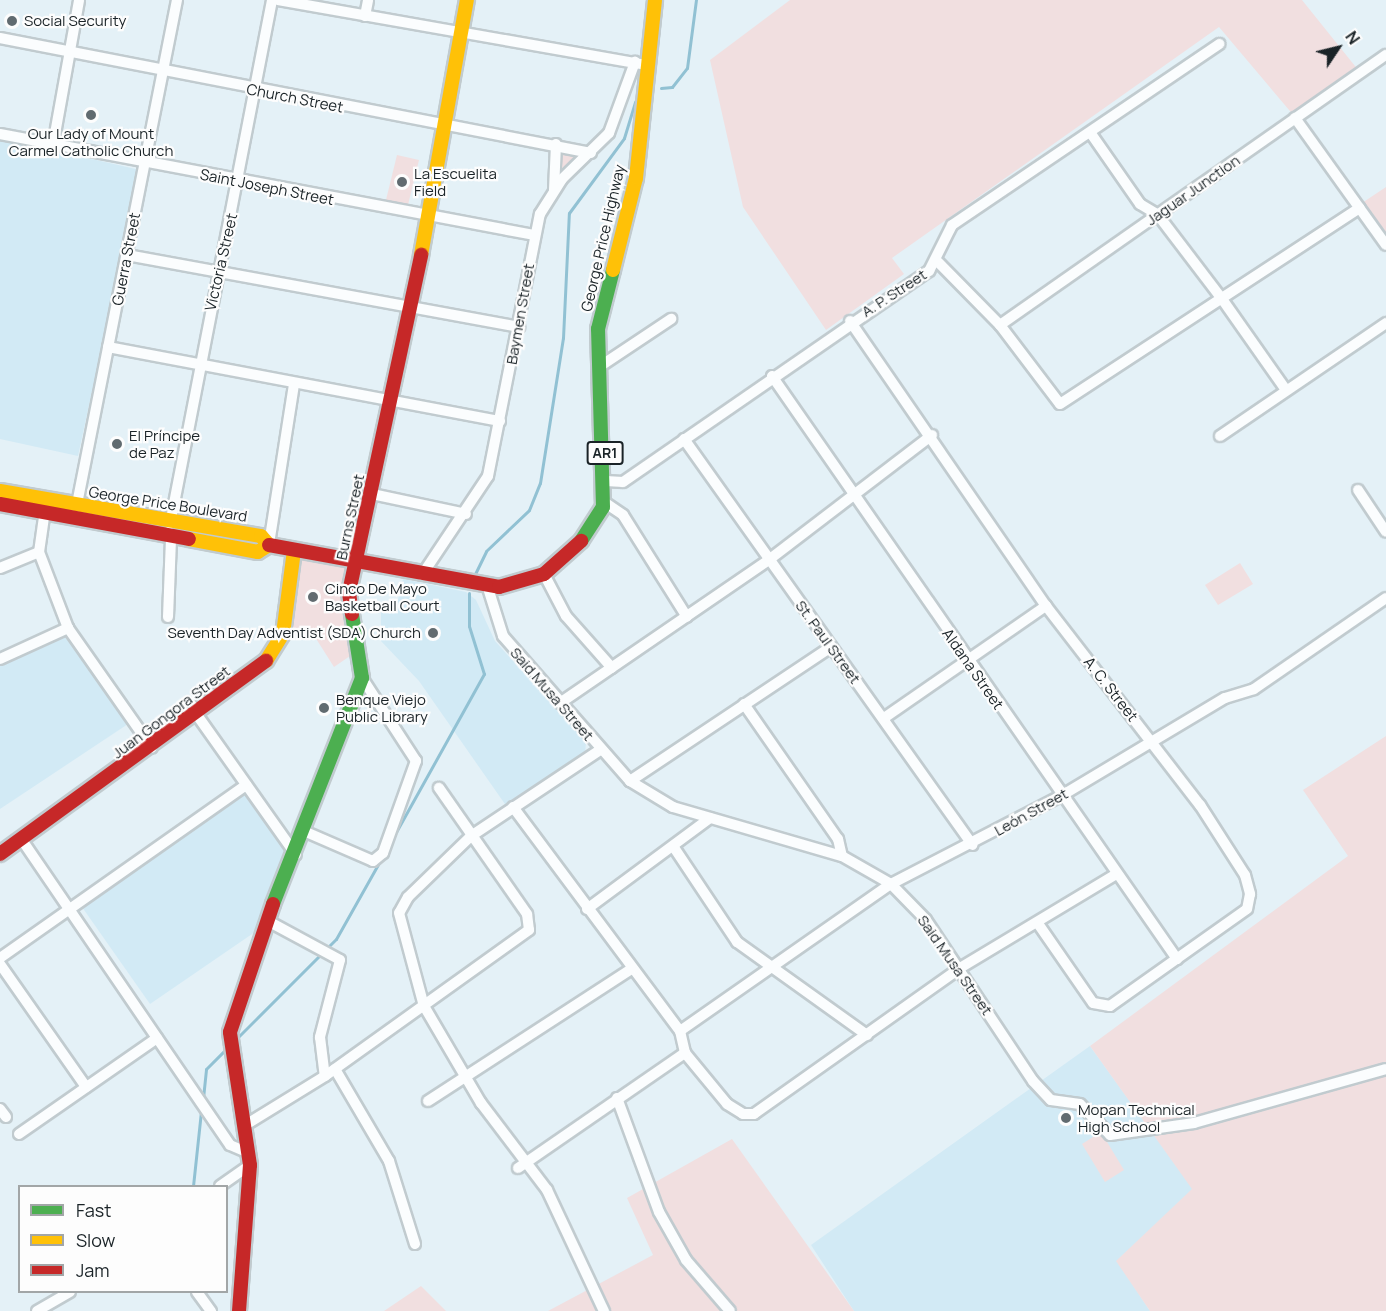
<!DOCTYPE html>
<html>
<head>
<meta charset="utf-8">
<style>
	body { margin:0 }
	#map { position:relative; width:1386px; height:1311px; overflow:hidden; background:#e4f1f7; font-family:Manrope,sans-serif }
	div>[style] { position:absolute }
	.built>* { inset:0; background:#d2eaf5 }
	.green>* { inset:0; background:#f1dfe0 }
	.stream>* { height:3px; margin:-1.5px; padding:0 1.5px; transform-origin:1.5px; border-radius:1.5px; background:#91c1d3 }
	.roads { filter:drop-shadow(2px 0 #c1cbcf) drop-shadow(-2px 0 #c1cbcf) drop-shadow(0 2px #c1cbcf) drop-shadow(0 -2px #c1cbcf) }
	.street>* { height:10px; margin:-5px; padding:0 5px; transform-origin:5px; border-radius:5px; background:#fbfdfe }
	.fast>* { height:14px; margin:-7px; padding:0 7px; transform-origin:7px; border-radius:7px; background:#4caf50 }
	.slow>* { height:14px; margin:-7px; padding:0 7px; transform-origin:7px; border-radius:7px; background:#ffc107 }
	.jam>* { height:14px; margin:-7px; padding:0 7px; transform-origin:7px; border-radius:7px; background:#c62828 }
	.dots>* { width:16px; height:16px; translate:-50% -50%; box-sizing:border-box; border:3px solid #fdfdfd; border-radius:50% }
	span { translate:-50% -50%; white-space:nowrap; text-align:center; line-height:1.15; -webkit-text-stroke:4.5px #fdfdfd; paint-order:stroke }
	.shield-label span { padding:2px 4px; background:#fdfdfd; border:2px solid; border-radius:4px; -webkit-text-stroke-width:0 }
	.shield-label { font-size:14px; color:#1a2327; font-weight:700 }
	.poi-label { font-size:15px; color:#1a2327 }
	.left { translate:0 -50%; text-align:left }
	.right { translate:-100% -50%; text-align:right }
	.street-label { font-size:15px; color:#1a2327 }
	.legend { position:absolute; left:18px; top:1185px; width:210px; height:108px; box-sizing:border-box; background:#fdfdfd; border:2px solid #a2a6a7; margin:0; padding:8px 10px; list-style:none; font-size:18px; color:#1a2327 }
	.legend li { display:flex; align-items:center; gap:12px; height:30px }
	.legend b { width:30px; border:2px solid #a2a6a7 }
	.north { position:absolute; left:1308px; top:18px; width:60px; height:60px; -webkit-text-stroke:4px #fdfdfd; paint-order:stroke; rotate:55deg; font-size:16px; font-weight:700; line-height:24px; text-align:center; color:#1a2327 }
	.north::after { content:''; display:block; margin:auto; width:21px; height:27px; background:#1a2327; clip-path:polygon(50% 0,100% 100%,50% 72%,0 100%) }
</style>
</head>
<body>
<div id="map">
	<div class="built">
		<i style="clip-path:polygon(0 138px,140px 170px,78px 456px,0 439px)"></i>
		<i style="clip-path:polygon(403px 579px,466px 592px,476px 600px,495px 641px,586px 742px,585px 754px,507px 807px,419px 681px,381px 641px,381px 602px,397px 604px)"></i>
		<i style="clip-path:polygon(64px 635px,128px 724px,0 809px,0 666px)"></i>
		<i style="clip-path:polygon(240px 794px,246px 794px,288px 855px,255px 932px,150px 1004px,82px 907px)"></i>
		<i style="clip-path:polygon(1090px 1046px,1193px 1189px,1117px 1261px,1150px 1311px,854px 1311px,811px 1245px)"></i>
	</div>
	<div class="green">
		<i style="clip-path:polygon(790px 0,1302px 0,1359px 71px,1295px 117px,1219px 27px,892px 258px,904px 274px,826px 330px,743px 207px,710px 60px)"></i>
		<i style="clip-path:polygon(561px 151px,582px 155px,559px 172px)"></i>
		<i style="clip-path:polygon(397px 155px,419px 160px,407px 209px,385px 204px)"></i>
		<i style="clip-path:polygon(1386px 187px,1386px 234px,1362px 203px)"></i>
		<i style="clip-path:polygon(302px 560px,346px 567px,341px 601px,350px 656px,334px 667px,315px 637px,299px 635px,291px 624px)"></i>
		<i style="clip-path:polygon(1240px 563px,1253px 584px,1218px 605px,1205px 585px)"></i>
		<i style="clip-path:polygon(1386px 736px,1386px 1311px,1150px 1311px,1116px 1261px,1192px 1189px,1090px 1046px,1348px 856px,1303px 790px)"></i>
		<i style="clip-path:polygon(1101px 1132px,1124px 1170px,1105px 1182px,1082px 1144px)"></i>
		<i style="clip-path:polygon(732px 1139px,854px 1311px,548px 1311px,653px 1255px,627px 1198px)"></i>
		<i style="clip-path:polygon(421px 1286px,446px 1311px,384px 1311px)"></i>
	</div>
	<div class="stream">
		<i style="left:661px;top:88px;width:11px;rotate:-5deg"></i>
		<i style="left:672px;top:87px;width:24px;rotate:-52deg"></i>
		<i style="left:687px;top:68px;width:69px;rotate:-82.5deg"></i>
		<i style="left:475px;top:574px;width:25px;rotate:-64deg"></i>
		<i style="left:486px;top:551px;width:59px;rotate:-43.6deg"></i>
		<i style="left:529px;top:510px;width:29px;rotate:-68deg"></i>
		<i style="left:540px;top:483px;width:147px;rotate:-81deg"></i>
		<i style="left:563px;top:338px;width:125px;rotate:-87.3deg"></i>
		<i style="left:569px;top:213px;width:93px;rotate:-53.7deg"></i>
		<i style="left:624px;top:138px;width:38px;rotate:-73deg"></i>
		<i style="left:396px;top:832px;width:181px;rotate:-60.9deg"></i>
		<i style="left:484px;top:674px;width:50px;rotate:-107.4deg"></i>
		<i style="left:469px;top:626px;width:33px;rotate:-90deg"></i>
		<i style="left:236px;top:1039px;width:141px;rotate:-45deg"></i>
		<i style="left:336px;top:939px;width:90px;rotate:-60.6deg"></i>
		<i style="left:203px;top:1098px;width:29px;rotate:-84deg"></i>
		<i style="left:206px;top:1069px;width:27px;rotate:-45deg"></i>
		<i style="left:193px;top:1186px;width:75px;rotate:-83.9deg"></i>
	</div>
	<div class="roads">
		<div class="street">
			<i style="left:278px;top:0;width:369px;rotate:10deg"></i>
			<i style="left:365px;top:16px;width:16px;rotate:-79deg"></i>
			<i style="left:0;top:38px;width:602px;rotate:11.01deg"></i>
			<i style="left:1295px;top:118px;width:156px;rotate:54.4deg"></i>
			<i style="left:0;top:134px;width:543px;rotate:10.71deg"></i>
			<i style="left:1092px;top:135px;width:84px;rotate:55.2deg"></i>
			<i style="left:1140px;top:204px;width:21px;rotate:31deg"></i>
			<i style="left:1158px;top:215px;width:106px;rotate:52.7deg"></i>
			<i style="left:1222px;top:299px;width:111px;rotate:54.9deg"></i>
			<i style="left:53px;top:145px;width:147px;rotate:-79.8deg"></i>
			<i style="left:554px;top:190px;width:46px;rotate:-87.5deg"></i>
			<i style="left:127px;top:255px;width:399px;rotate:10.4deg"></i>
			<i style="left:938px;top:262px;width:88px;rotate:45.5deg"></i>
			<i style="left:1000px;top:325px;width:99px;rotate:52.8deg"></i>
			<i style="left:1060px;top:404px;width:358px;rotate:-33.2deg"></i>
			<i style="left:850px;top:321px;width:346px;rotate:55.5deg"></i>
			<i style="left:1046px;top:606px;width:252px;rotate:52.3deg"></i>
			<i style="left:1200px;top:805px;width:83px;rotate:57.3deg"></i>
			<i style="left:1245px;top:875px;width:20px;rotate:75deg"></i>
			<i style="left:1250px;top:894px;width:15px;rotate:101deg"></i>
			<i style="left:1247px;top:909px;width:168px;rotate:144.7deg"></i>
			<i style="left:1110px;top:1006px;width:17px;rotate:-170deg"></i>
			<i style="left:1093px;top:1003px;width:95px;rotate:-124.7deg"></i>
			<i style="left:1000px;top:325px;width:471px;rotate:-35deg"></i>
			<i style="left:108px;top:347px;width:399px;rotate:10.7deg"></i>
			<i style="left:599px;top:367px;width:87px;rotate:-33.7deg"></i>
			<i style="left:772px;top:376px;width:710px;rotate:55.21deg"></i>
			<i style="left:1220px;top:436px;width:201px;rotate:-34.2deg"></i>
			<i style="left:684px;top:439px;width:498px;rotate:54.6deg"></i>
			<i style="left:606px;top:481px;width:17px;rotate:3deg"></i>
			<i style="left:623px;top:482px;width:372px;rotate:-34.6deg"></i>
			<i style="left:929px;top:271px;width:51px;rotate:-63.4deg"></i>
			<i style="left:952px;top:225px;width:323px;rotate:-34.1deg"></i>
			<i style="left:1358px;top:490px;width:50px;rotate:56.3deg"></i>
			<i style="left:372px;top:494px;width:96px;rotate:12deg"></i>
			<i style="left:604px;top:502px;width:23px;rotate:34deg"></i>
			<i style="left:623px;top:515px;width:120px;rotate:57.9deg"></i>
			<i style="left:76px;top:509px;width:519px;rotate:-78.78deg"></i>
			<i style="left:45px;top:510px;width:42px;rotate:98.1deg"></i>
			<i style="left:39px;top:552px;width:81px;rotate:69.1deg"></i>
			<i style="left:68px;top:628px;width:146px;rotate:55deg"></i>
			<i style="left:170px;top:524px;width:534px;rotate:-78.98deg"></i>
			<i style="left:269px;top:544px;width:161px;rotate:-81.1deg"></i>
			<i style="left:0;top:568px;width:42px;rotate:-22.3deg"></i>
			<i style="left:544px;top:574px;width:47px;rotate:62.4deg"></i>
			<i style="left:566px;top:616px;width:69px;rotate:48.5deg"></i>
			<i style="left:422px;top:575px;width:119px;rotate:-56.3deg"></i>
			<i style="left:488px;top:476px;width:267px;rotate:-78.8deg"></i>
			<i style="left:540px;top:214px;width:41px;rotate:-57.8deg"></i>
			<i style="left:562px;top:179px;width:66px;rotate:-44.4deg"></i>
			<i style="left:609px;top:133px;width:76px;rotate:-69.9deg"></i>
			<i style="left:488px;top:588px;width:50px;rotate:72.6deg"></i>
			<i style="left:503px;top:636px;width:193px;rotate:48.8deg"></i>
			<i style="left:630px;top:781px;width:50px;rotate:31.2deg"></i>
			<i style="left:673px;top:807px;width:176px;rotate:16.2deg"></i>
			<i style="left:842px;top:856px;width:56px;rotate:29.7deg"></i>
			<i style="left:891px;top:884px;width:50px;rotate:45.8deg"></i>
			<i style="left:926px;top:920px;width:193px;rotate:56.4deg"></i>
			<i style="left:1033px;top:1081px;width:26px;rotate:47deg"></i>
			<i style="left:1051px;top:1100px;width:29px;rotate:8deg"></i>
			<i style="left:1080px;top:1104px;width:43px;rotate:45.9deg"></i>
			<i style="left:1110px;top:1135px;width:85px;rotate:-8.1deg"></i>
			<i style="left:1194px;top:1123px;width:199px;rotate:-15.7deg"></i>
			<i style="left:168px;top:617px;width:79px;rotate:-87.8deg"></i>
			<i style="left:0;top:659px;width:75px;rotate:-24.5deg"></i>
			<i style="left:560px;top:703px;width:255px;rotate:-34.4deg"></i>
			<i style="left:770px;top:559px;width:204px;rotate:-37.4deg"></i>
			<i style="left:744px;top:704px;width:165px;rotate:55.2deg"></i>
			<i style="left:838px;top:839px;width:17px;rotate:77deg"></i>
			<i style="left:197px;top:715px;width:171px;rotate:54.7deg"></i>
			<i style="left:884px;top:718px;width:197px;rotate:-34.7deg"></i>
			<i style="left:600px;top:750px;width:155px;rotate:146.3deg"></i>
			<i style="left:471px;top:836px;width:88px;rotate:135.9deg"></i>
			<i style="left:408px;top:897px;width:18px;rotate:119deg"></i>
			<i style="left:399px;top:913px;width:96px;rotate:75deg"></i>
			<i style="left:424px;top:1006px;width:113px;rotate:59.6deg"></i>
			<i style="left:481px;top:1103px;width:109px;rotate:52.8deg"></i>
			<i style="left:547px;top:1190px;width:134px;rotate:64.8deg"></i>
			<i style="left:630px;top:781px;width:242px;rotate:-33.7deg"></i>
			<i style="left:513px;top:807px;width:279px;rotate:53.3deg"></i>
			<i style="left:680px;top:1031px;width:23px;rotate:77deg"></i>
			<i style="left:685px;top:1053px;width:66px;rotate:50.5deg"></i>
			<i style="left:727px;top:1104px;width:19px;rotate:32deg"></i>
			<i style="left:743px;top:1114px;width:11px"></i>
			<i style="left:754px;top:1114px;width:252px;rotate:-35.3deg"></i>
			<i style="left:960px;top:968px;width:181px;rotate:-31deg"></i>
			<i style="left:306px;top:832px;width:73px;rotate:23.4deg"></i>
			<i style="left:373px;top:861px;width:13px;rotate:-39deg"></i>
			<i style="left:383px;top:853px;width:98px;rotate:-70.3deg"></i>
			<i style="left:416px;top:761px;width:99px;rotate:-123deg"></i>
			<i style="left:22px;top:840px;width:369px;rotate:55.7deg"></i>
			<i style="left:230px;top:1145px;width:21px;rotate:23deg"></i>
			<i style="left:675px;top:849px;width:112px;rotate:56.3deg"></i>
			<i style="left:737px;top:942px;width:160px;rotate:35.6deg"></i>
			<i style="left:587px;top:909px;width:153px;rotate:-36.5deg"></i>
			<i style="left:266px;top:920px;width:84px;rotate:28.4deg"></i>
			<i style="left:340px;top:960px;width:80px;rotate:104.6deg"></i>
			<i style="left:320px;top:1037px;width:39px;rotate:83deg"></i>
			<i style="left:0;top:958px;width:301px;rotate:-35.1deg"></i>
			<i style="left:0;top:964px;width:150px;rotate:55deg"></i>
			<i style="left:680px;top:1031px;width:257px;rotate:-34.9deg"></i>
			<i style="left:891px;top:884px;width:191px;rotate:-27.4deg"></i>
			<i style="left:1061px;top:796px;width:191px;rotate:-30.9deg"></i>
			<i style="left:1225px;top:698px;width:30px;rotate:-17deg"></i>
			<i style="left:1254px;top:689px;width:160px;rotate:-34.6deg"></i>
			<i style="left:335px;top:1069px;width:107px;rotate:59.6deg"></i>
			<i style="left:389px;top:1161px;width:87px;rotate:72.6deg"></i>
			<i style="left:617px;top:1098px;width:121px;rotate:69.8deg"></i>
			<i style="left:659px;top:1212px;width:55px;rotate:60.6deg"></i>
			<i style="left:686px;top:1260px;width:67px;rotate:49.2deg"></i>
			<i style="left:428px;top:1101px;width:242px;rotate:-33deg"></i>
			<i style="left:0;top:1109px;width:10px;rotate:53deg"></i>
			<i style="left:247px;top:1124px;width:92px;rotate:-31.6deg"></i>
			<i style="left:325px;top:1076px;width:251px;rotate:-35.6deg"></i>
			<i style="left:529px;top:930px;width:16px;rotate:-97deg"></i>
			<i style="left:527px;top:914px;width:154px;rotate:-124.9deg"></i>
			<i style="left:19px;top:1134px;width:168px;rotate:-34.8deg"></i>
			<i style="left:518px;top:1168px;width:203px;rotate:-34.6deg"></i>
			<i style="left:220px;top:1186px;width:37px;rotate:-35deg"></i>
			<i style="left:197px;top:1292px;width:24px;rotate:54deg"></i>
			<i style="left:37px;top:1311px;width:38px;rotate:-30deg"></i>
		</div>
		<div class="fast">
			<i style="left:581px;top:541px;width:40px;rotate:-57.1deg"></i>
			<i style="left:603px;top:507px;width:178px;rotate:-91.6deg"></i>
			<i style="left:598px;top:329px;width:61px;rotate:-75.7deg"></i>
			<i style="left:273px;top:904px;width:243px;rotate:-68.5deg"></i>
			<i style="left:362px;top:678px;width:65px;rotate:-98.9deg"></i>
		</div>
		<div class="slow">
			<i style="left:421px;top:255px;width:259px;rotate:-79.8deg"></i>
			<i style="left:613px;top:270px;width:95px;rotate:-76deg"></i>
			<i style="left:636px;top:178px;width:179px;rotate:-83.9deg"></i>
			<i style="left:0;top:491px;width:265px;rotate:9.8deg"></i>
			<i style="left:261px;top:536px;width:12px;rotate:48deg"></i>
			<i style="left:269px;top:545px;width:13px;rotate:148deg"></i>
			<i style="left:258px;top:552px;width:70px;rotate:-169.3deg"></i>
			<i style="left:266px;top:661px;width:32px;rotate:-58deg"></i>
			<i style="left:283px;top:634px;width:84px;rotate:-82.5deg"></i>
		</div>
		<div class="jam">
			<i style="left:0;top:504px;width:192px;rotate:10.5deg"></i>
			<i style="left:269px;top:545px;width:234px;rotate:10.3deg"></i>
			<i style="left:499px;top:587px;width:47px;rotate:-16.1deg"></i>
			<i style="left:544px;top:574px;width:50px;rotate:-41.7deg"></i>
			<i style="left:352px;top:614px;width:22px;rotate:-98deg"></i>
			<i style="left:349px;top:592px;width:345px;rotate:-77.9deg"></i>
			<i style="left:0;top:854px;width:329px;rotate:-36deg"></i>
			<i style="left:239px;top:1311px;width:146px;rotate:-85.7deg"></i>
			<i style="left:250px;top:1165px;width:134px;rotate:-98.6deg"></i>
			<i style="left:230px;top:1032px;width:135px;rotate:-71.4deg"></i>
		</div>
	</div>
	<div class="dots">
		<i style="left:12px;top:21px;background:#616b70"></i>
		<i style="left:91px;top:115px;background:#616b70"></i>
		<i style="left:402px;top:182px;background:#616b70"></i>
		<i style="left:117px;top:444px;background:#616b70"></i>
		<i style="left:313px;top:597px;background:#616b70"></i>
		<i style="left:433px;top:633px;background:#616b70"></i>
		<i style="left:324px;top:708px;background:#616b70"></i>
		<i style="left:1066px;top:1118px;background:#616b70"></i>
	</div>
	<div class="shield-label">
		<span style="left:605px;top:453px">AR1</span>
	</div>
	<div class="poi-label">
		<span class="left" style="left:24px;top:21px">Social Security</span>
		<span style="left:91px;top:142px">Our Lady of Mount<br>Carmel Catholic Church</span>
		<span class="left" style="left:414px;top:182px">La Escuelita<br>Field</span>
		<span class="left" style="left:129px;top:444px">El Príncipe<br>de Paz</span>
		<span class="left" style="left:325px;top:597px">Cinco De Mayo<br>Basketball Court</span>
		<span class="right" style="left:421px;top:633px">Seventh Day Adventist (SDA) Church</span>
		<span class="left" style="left:336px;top:708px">Benque Viejo<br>Public Library</span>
		<span class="left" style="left:1078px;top:1118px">Mopan Technical<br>High School</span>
	</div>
	<div class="street-label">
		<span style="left:295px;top:98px;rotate:11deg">Church Street</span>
		<span style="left:267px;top:187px;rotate:11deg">Saint Joseph Street</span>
		<span style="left:1193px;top:190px;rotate:-35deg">Jaguar Junction</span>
		<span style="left:603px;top:238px;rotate:-77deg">George Price Highway</span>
		<span style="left:126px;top:259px;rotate:-79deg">Guerra Street</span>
		<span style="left:221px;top:262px;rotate:-77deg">Victoria Street</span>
		<span style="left:894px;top:293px;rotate:-33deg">A. P. Street</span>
		<span style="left:520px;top:314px;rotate:-80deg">Baymen Street</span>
		<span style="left:168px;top:504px;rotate:9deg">George Price Boulevard</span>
		<span style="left:350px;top:517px;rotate:-78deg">Burns Street</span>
		<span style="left:828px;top:642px;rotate:54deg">St. Paul Street</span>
		<span style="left:973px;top:669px;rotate:55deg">Aldana Street</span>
		<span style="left:1111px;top:689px;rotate:52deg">A. C. Street</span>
		<span style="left:552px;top:694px;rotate:49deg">Said Musa Street</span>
		<span style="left:171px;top:712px;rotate:-37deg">Juan Gongora Street</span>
		<span style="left:1031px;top:812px;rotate:-29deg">León Street</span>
		<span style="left:955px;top:965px;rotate:55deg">Said Musa Street</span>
	</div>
	<ul class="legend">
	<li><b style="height:8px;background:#4caf50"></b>Fast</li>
	<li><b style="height:8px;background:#ffc107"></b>Slow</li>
	<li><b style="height:8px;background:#c62828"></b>Jam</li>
	</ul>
	<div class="north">N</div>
</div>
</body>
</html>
